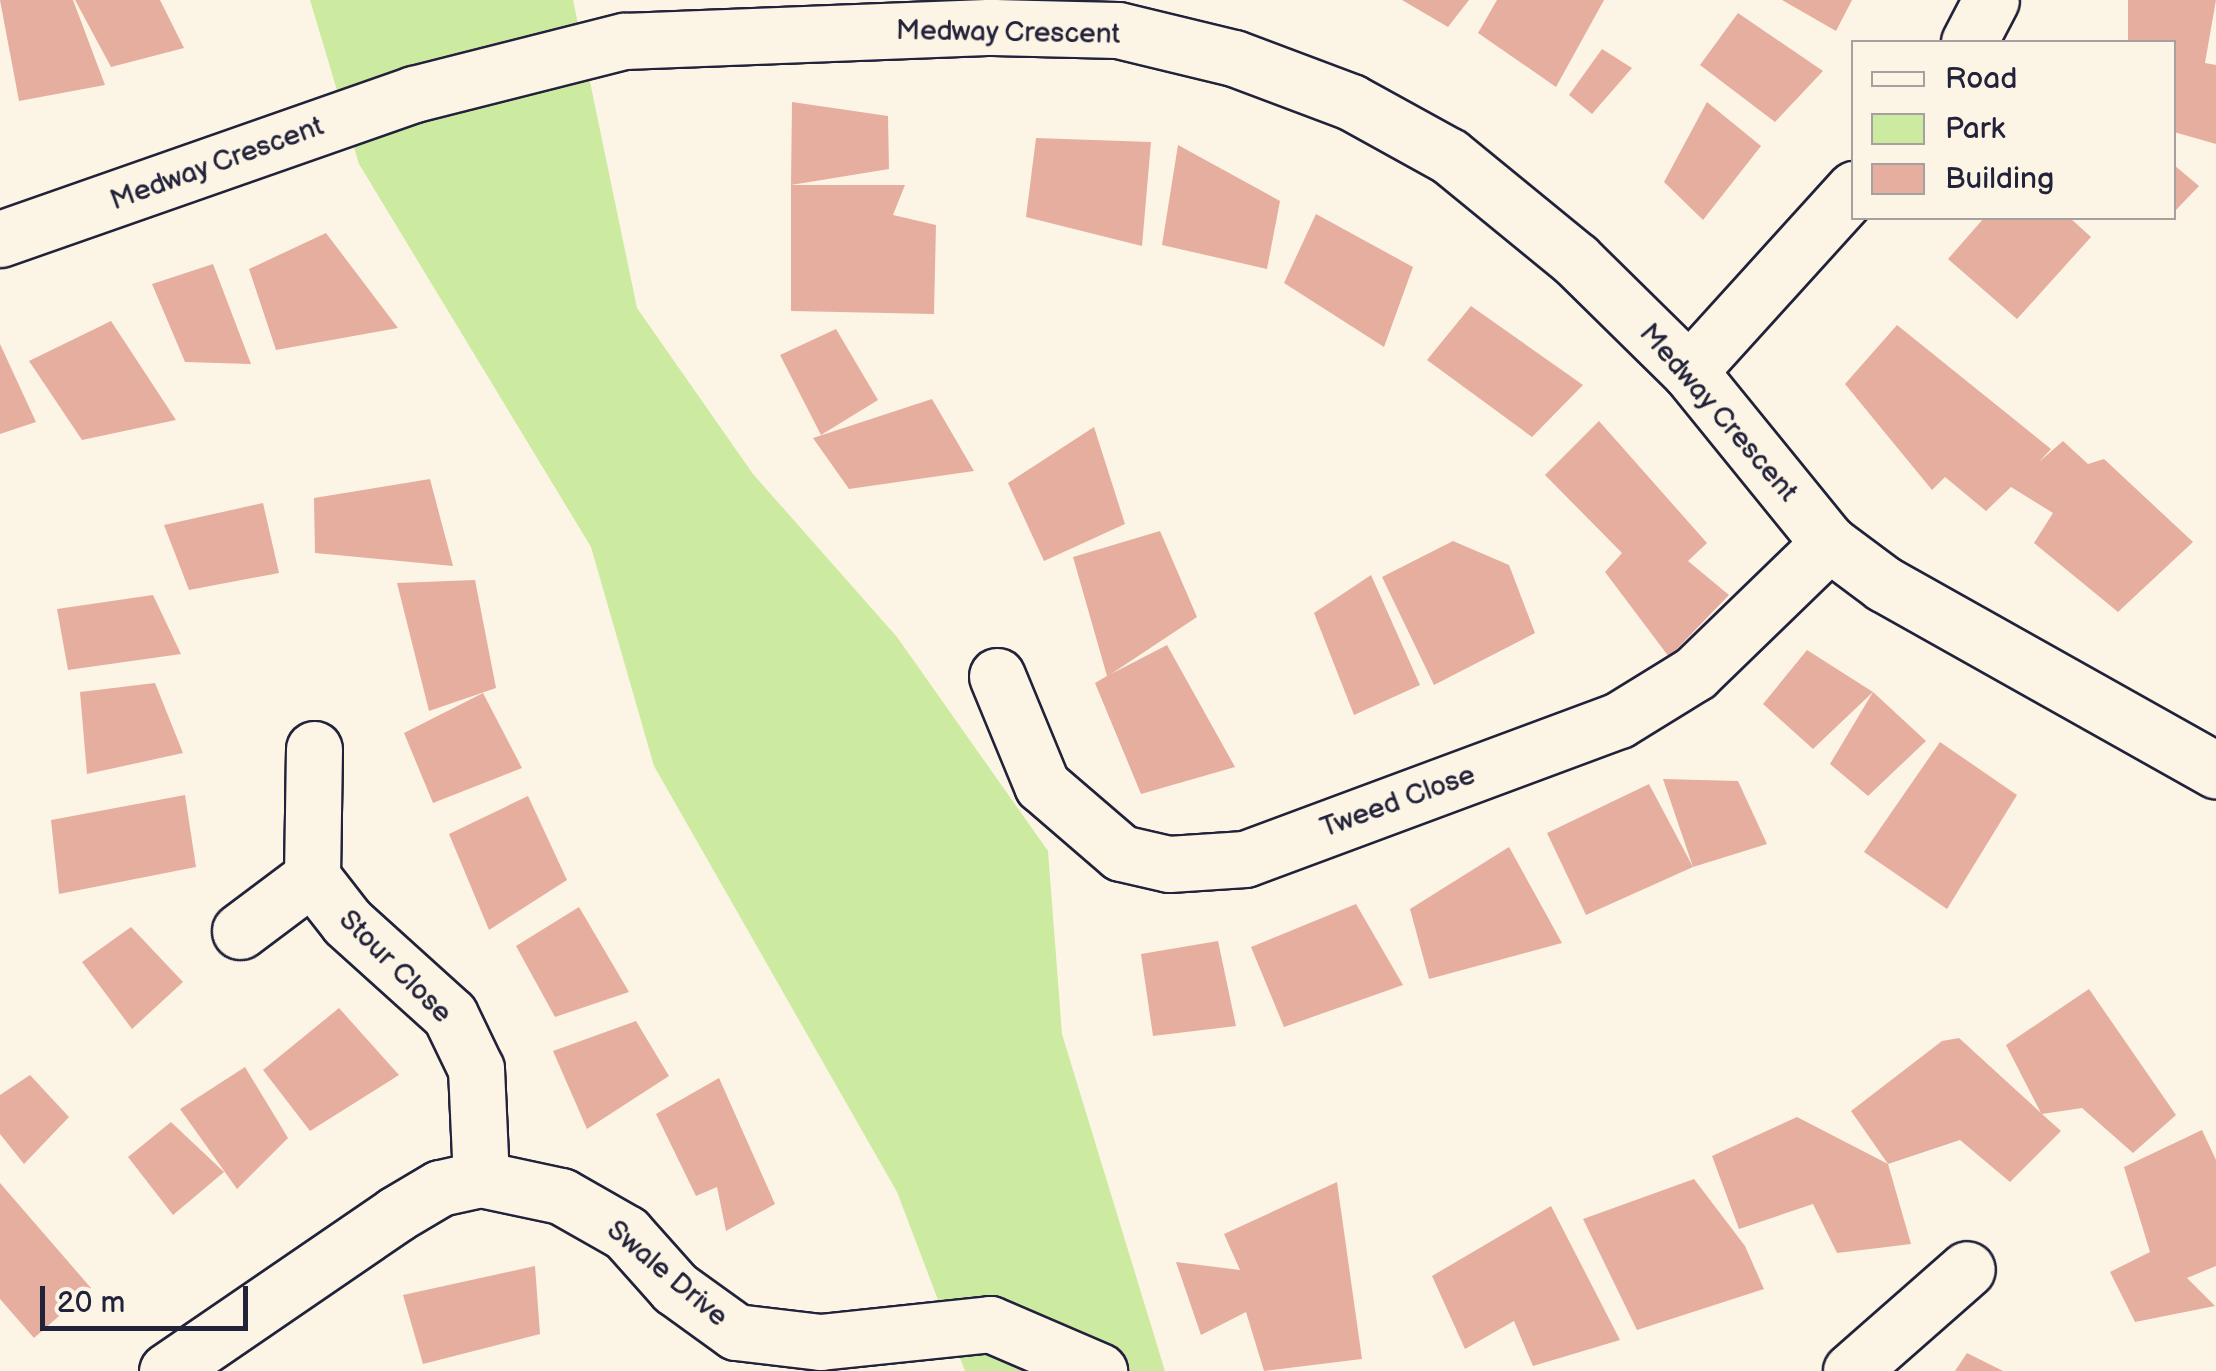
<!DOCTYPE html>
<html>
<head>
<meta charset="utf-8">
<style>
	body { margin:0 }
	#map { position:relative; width:2216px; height:1371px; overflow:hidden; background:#fcf5e5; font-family:"Balsamiq Sans",sans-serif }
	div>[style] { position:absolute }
	.green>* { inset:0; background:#cdeaa1 }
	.building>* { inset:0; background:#e6ae9f }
	.roads { filter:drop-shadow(2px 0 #22223b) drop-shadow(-2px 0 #22223b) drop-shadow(0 2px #22223b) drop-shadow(0 -2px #22223b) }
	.street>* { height:55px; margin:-27.5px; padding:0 27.5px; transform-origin:27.5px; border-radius:27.5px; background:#fcf5e5 }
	span { translate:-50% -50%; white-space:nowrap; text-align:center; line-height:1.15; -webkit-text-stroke:9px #fcf5e5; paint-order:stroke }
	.street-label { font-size:28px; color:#22223b }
	.legend { position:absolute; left:1851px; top:40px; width:325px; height:180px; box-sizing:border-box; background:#fcf5e5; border:2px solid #a5a1a1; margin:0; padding:12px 18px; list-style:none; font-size:30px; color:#22223b }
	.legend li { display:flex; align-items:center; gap:20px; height:50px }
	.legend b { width:50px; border:2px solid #a5a1a1 }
	.scale { position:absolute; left:40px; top:1286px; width:208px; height:45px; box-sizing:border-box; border:5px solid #22223b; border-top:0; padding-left:12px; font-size:30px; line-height:35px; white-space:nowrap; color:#22223b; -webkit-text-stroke:8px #fcf5e5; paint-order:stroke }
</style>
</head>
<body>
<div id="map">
	<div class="green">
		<i style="clip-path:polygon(310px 0,573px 0,637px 308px,753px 474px,897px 637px,1048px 851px,1062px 1034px,1165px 1371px,965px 1371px,897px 1192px,654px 766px,591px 547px,359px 164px)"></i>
	</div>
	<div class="building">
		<i style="clip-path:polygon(0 0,73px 0,105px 85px,19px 101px)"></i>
		<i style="clip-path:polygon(75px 0,160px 0,184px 48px,111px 67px)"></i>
		<i style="clip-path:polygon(1402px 0,1469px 0,1448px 27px)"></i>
		<i style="clip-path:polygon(1497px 0,1604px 0,1556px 87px,1478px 33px)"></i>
		<i style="clip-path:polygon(1782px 0,1852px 0,1836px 31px)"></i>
		<i style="clip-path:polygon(2128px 0,2216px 0,2205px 63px,2216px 65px,2216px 144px,2174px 132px,2174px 42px,2128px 42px)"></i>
		<i style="clip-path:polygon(1738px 13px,1823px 71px,1775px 122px,1700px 65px)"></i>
		<i style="clip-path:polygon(1602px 49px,1632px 68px,1592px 114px,1569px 95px)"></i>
		<i style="clip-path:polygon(792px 102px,888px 116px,889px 169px,791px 185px)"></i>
		<i style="clip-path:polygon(1707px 102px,1761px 146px,1703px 220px,1664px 182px)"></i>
		<i style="clip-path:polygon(1036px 138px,1151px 142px,1142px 246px,1026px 217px)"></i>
		<i style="clip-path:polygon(1178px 145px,1280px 201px,1267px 269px,1162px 245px)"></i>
		<i style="clip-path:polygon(2174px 165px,2199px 186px,2174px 212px)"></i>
		<i style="clip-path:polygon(791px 185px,905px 185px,893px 215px,936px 225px,934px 314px,791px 311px)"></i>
		<i style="clip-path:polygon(1316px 214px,1413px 267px,1384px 347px,1284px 283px)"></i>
		<i style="clip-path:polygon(1984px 218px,2070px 218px,2091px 237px,2017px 319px,1948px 259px)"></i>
		<i style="clip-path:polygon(326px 233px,398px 328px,276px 350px,249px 269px)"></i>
		<i style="clip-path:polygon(213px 264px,251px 364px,185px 362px,152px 284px)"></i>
		<i style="clip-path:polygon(1471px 306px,1583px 385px,1532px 437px,1427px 360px)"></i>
		<i style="clip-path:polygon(111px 321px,176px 420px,82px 440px,29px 361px)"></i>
		<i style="clip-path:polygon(1897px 325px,2051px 449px,2039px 462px,2063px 441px,2088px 464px,2104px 459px,2193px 542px,2118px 612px,2034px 543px,2053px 513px,2011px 487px,1986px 511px,1945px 477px,1932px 490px,1845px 384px)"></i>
		<i style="clip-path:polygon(836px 329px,878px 400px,821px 435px,780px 355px)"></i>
		<i style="clip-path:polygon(0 344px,36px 422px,0 434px)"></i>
		<i style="clip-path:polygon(932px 399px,974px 471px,849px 489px,813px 438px)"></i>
		<i style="clip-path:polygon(1599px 421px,1707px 543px,1688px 561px,1729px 595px,1669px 657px,1605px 572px,1622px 553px,1545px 475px)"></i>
		<i style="clip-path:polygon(1094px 427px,1125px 524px,1044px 561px,1008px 483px)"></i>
		<i style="clip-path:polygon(430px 479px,453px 566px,315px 553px,314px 498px)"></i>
		<i style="clip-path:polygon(263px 503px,279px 573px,189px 590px,164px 525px)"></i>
		<i style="clip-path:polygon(1160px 531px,1197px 617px,1111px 674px,1167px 645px,1235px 767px,1141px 794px,1095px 683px,1107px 676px,1073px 557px)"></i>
		<i style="clip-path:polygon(1453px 541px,1509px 565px,1535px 633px,1434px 685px,1382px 577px)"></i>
		<i style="clip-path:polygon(1371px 575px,1420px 685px,1354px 715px,1314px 613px)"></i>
		<i style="clip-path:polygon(475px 580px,496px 688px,429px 711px,397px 583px)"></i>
		<i style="clip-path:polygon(153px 595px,181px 654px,68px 670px,57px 609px)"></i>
		<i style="clip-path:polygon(1807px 650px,1873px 692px,1813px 749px,1763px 704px)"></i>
		<i style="clip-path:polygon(155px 683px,183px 753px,87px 774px,80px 692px)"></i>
		<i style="clip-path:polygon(1873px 692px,1926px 741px,1868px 796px,1830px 764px)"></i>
		<i style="clip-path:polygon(483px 693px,522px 768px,433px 803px,404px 733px)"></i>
		<i style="clip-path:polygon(1940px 742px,2017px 795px,1947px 909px,1864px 852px)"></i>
		<i style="clip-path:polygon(1663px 779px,1738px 781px,1767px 844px,1693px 867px)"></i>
		<i style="clip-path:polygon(1649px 784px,1693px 867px,1586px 915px,1547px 833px)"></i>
		<i style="clip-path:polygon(185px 795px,196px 867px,59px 894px,51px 820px)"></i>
		<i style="clip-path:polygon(528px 796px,567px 880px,489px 930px,449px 834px)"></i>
		<i style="clip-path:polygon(1509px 847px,1562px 943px,1429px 979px,1410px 909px)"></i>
		<i style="clip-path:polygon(1356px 904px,1403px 985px,1284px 1027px,1251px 947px)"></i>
		<i style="clip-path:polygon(579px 907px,629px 992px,555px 1017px,516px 946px)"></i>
		<i style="clip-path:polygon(131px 927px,183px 982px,132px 1029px,82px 962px)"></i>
		<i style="clip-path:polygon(1218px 941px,1236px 1026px,1153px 1036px,1141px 954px)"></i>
		<i style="clip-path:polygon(2089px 989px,2176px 1115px,2133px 1153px,2082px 1108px,2042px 1114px,2061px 1131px,2010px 1182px,1960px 1140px,1888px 1164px,1851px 1111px,1942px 1041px,1959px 1038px,2041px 1113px,2006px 1045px)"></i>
		<i style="clip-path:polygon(339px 1008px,399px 1075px,310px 1131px,263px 1070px)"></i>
		<i style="clip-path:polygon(636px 1021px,669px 1076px,587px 1129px,553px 1051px)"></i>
		<i style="clip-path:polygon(245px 1067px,288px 1138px,237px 1189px,180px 1109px)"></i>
		<i style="clip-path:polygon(30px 1075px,69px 1117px,24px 1164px,0 1134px,0 1095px)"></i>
		<i style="clip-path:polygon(719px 1078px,775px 1204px,726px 1231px,717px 1187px,696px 1196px,656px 1114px)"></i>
		<i style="clip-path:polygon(1797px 1117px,1888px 1164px,1911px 1244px,1837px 1253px,1813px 1204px,1739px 1229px,1712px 1156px)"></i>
		<i style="clip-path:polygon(171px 1122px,224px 1172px,173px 1215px,128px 1157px)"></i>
		<i style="clip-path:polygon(2202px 1130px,2216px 1160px,2216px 1266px,2187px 1278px,2215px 1306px,2135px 1322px,2110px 1272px,2150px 1252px,2124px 1167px)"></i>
		<i style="clip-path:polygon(1694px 1179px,1745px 1246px,1764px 1289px,1637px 1330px,1583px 1219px)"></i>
		<i style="clip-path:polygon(1337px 1182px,1362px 1359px,1264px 1371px,1246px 1312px,1201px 1335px,1176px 1262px,1240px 1270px,1224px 1234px)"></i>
		<i style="clip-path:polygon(0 1183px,91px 1288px,34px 1338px,0 1299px)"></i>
		<i style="clip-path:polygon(1551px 1206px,1620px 1340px,1533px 1366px,1514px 1321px,1465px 1349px,1432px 1276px)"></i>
		<i style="clip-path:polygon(535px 1266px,540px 1334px,423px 1364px,403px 1295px)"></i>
		<i style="clip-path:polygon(1967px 1353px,2003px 1371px,1955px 1371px)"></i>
	</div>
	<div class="roads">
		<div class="street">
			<i style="left:1969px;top:42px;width:47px;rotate:-62.4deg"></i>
			<i style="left:0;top:239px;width:439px;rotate:-19.3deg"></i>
			<i style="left:414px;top:94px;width:217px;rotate:-14.2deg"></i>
			<i style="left:624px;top:41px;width:369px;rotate:-2.2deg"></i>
			<i style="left:993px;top:27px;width:125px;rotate:1.4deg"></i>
			<i style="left:1118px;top:30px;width:119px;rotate:13.6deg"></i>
			<i style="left:1234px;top:58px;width:125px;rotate:20.6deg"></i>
			<i style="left:1351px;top:102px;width:112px;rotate:28.9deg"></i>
			<i style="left:1449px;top:156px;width:164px;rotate:39.3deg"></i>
			<i style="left:1576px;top:260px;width:158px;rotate:44.5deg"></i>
			<i style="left:1689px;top:371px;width:222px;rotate:50.9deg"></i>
			<i style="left:1829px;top:543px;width:69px;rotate:36.7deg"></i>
			<i style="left:1884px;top:584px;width:381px;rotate:29.3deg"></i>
			<i style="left:1689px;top:371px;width:246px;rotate:-47.8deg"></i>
			<i style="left:997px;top:676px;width:118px;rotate:67.6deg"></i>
			<i style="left:1042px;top:785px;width:104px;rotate:40.7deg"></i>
			<i style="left:1121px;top:853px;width:49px;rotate:12.9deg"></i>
			<i style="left:1169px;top:864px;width:76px;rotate:-3.8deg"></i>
			<i style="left:1245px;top:859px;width:399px;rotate:-20.4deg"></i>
			<i style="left:1619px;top:720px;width:89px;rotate:-31.7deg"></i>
			<i style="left:1695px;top:673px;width:187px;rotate:-44.1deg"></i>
			<i style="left:314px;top:749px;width:128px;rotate:90.9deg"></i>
			<i style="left:312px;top:877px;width:57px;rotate:52.1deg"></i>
			<i style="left:347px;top:922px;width:139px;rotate:42.1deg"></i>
			<i style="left:450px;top:1015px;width:60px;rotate:64.3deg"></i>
			<i style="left:476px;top:1069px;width:110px;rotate:87.4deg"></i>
			<i style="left:240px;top:931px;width:90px;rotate:-36.9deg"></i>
			<i style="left:167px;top:1371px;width:278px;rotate:-34.4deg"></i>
			<i style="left:396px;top:1214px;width:51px;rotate:-30.6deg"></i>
			<i style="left:440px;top:1188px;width:42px;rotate:-12.4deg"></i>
			<i style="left:481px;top:1179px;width:82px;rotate:12deg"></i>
			<i style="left:561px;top:1196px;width:75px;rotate:29.6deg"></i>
			<i style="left:626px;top:1233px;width:74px;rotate:48.3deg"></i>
			<i style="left:675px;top:1288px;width:75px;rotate:35.8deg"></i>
			<i style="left:736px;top:1332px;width:85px;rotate:6.8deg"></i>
			<i style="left:820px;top:1342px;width:171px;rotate:-6deg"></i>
			<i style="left:990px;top:1324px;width:119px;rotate:23.3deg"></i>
			<i style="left:1851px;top:1371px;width:154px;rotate:-41.3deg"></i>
		</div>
	</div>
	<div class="street-label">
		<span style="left:1008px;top:33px;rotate:1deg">Medway Crescent</span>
		<span style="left:217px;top:164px;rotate:-20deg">Medway Crescent</span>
		<span style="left:1718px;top:413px;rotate:49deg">Medway Crescent</span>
		<span style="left:1398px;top:802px;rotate:-20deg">Tweed Close</span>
		<span style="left:395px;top:967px;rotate:45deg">Stour Close</span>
		<span style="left:667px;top:1274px;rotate:40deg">Swale Drive</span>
	</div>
	<ul class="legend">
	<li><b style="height:12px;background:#fcf5e5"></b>Road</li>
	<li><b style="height:28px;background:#cdeaa1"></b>Park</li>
	<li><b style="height:28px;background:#e6ae9f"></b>Building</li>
	</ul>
	<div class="scale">20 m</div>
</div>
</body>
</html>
